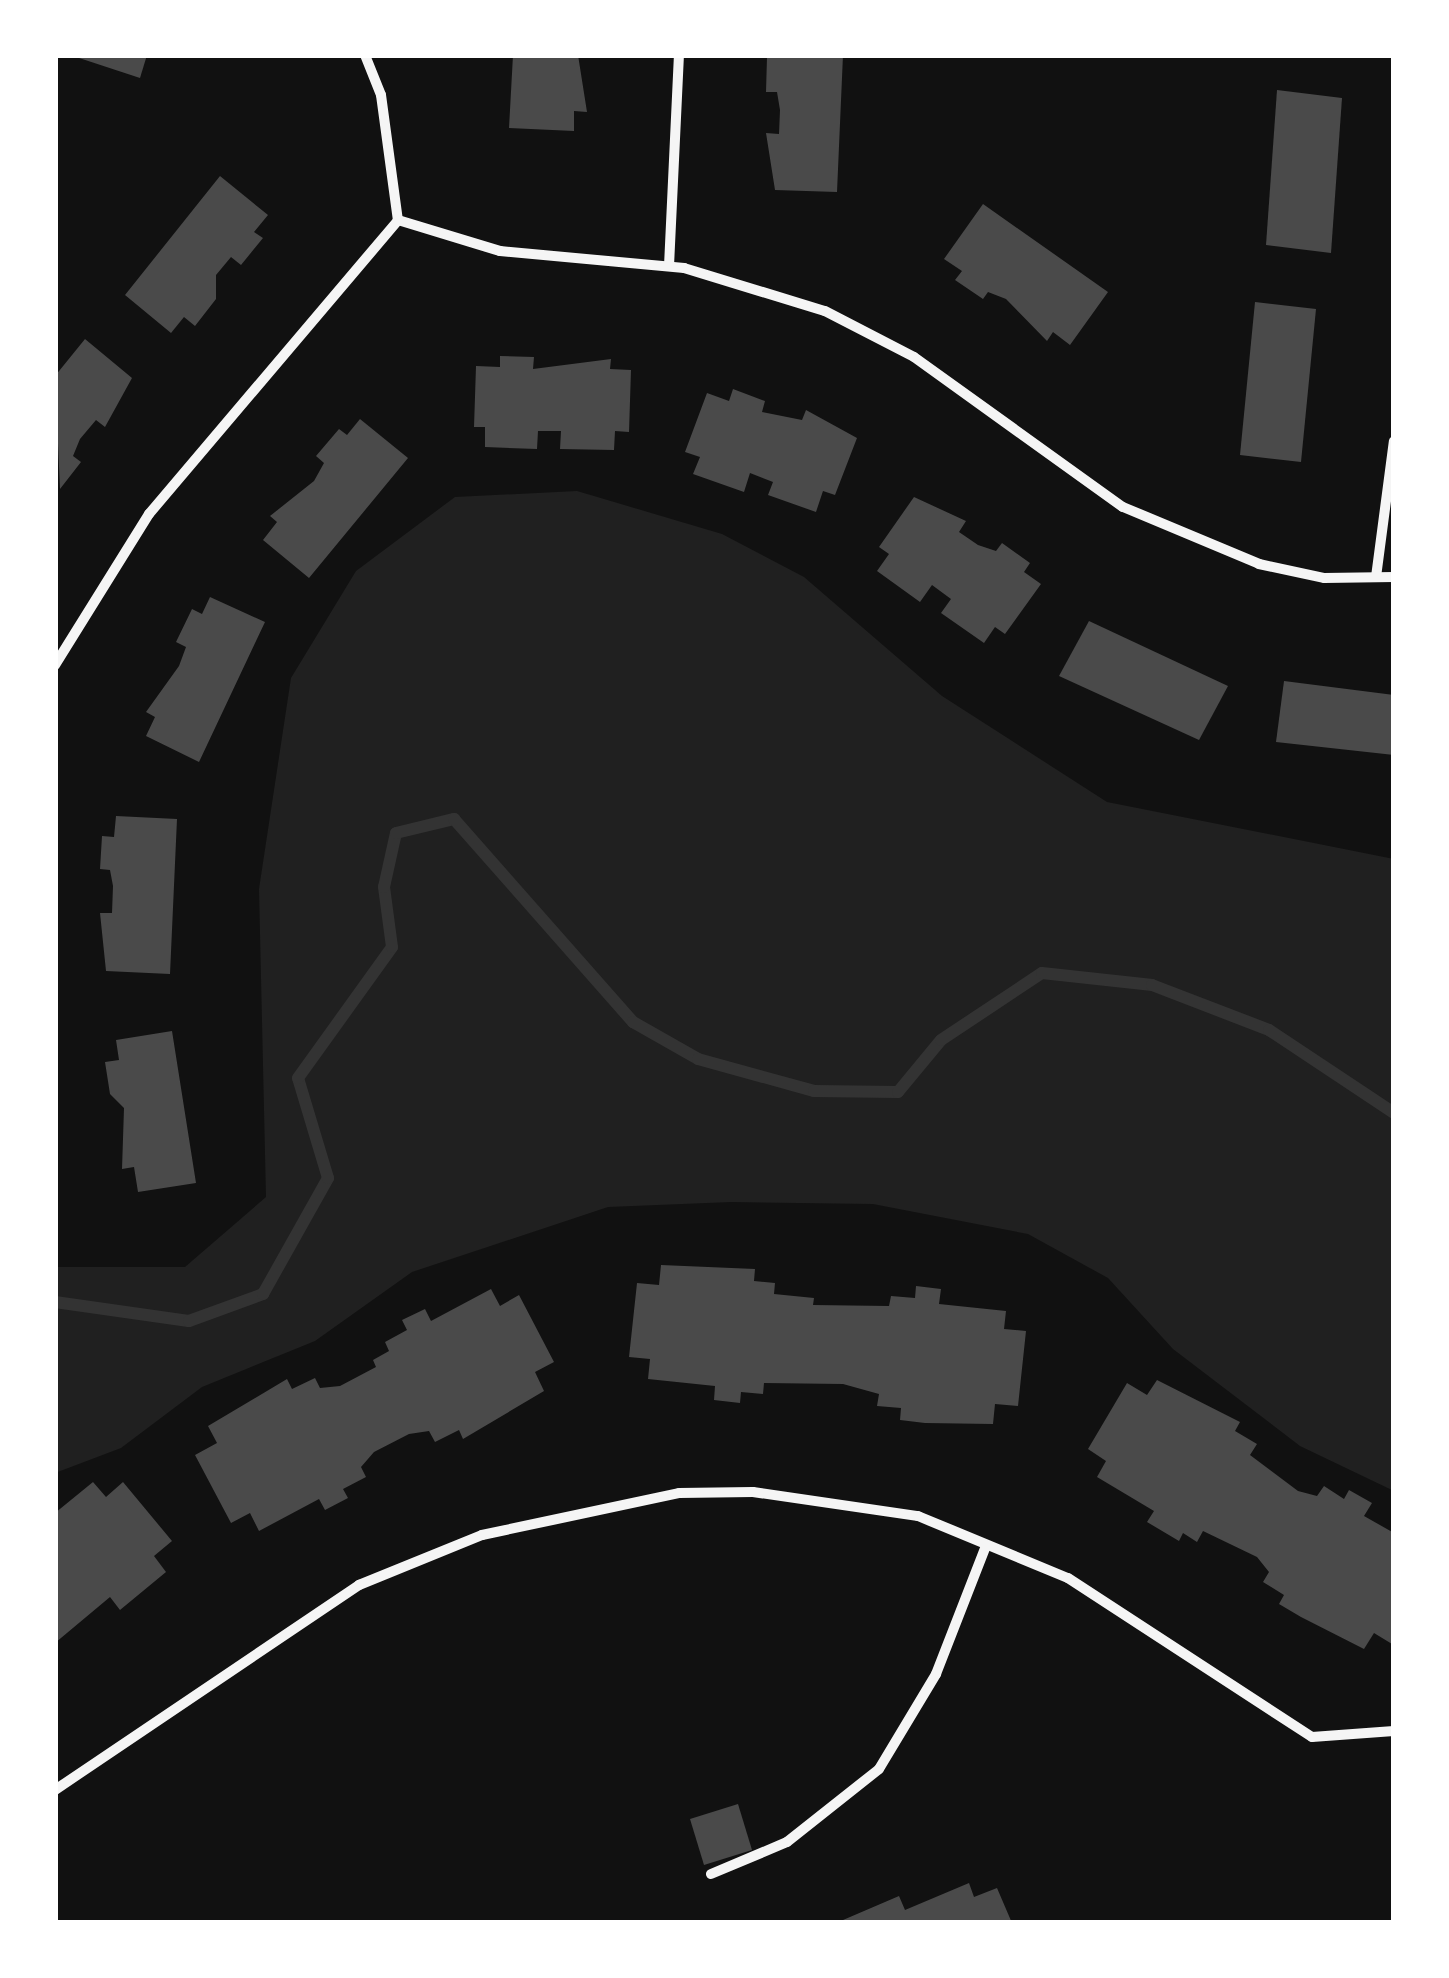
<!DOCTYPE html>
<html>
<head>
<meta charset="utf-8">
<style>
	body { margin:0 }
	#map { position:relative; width:1449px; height:1978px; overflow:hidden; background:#111; font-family:Lato,sans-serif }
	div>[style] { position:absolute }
	.green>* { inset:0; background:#202020 }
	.stream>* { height:12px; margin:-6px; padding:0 6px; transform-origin:6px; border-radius:6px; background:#333 }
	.building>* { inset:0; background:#4a4a4a }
	.minor>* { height:10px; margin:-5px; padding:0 5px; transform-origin:5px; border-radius:5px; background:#f5f5f5 }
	span { translate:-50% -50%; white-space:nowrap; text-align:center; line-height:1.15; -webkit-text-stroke:9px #fff; paint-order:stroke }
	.frame { position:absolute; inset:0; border:58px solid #fff; pointer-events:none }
</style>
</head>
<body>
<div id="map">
	<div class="green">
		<i style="clip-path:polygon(577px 491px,722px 534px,804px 577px,942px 696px,1107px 802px,1394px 859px,1394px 1491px,1300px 1446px,1173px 1349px,1108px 1278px,1028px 1234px,873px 1204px,731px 1202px,608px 1207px,412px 1272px,315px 1341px,202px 1387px,121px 1448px,55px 1473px,55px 1267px,185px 1267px,266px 1197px,259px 889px,291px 678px,356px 571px,455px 497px)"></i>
	</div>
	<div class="stream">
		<i style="left:55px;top:1302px;width:135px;rotate:8.1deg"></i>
		<i style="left:189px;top:1321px;width:79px;rotate:-20deg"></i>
		<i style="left:263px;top:1294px;width:133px;rotate:-60.7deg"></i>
		<i style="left:328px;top:1178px;width:104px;rotate:-106.7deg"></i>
		<i style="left:298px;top:1078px;width:161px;rotate:-54.3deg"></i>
		<i style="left:392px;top:947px;width:61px;rotate:-97.6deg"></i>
		<i style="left:384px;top:887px;width:55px;rotate:-77.5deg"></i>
		<i style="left:396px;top:833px;width:60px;rotate:-13.6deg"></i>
		<i style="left:454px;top:819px;width:271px;rotate:48.6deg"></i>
		<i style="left:633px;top:1022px;width:75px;rotate:29.6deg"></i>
		<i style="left:698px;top:1059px;width:120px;rotate:15.4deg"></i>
		<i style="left:814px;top:1091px;width:84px;rotate:0.7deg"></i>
		<i style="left:898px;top:1092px;width:67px;rotate:-50.4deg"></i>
		<i style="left:941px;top:1040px;width:121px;rotate:-33.6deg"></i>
		<i style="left:1042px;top:973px;width:111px;rotate:6.2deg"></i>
		<i style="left:1152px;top:985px;width:125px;rotate:21deg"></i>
		<i style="left:1269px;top:1030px;width:150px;rotate:33.6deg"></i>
	</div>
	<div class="building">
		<i style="clip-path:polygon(70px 55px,147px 55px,140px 78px)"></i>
		<i style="clip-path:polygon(513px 55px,578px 55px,587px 112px,574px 111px,574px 131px,509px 128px)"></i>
		<i style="clip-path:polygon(843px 55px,837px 192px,775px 190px,766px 133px,779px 134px,780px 110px,777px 92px,766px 92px,767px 57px)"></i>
		<i style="clip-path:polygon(1277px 90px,1342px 98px,1331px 253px,1266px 245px)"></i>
		<i style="clip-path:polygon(220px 176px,268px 215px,254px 232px,263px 238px,241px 265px,231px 257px,216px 275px,216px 299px,195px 326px,184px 317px,171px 333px,125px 295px)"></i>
		<i style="clip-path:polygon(983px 204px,1108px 292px,1070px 345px,1053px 332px,1047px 341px,1006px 299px,988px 292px,983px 299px,955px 280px,962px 271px,944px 259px)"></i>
		<i style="clip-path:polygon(1255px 302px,1316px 309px,1301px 462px,1240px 455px)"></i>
		<i style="clip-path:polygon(85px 339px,132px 378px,105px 427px,96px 420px,80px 439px,73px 456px,81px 462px,60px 489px,55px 376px)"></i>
		<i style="clip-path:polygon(500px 356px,534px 357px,533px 369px,611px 359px,610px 369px,631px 370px,629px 432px,615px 431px,614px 450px,560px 449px,561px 431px,538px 431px,537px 449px,485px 447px,485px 427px,474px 427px,476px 366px,500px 367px)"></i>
		<i style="clip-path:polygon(733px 389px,765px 401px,762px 412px,802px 420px,806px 410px,857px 438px,835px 495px,823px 491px,816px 512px,768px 495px,773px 482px,750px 473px,744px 492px,693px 474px,700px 457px,685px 452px,707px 393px,729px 401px)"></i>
		<i style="clip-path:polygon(360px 419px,408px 458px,309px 578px,263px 540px,277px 522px,270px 516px,314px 481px,324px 463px,316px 456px,339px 429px,347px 435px)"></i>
		<i style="clip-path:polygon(914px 497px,966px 521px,959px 532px,978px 545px,996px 551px,1002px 543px,1030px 563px,1024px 572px,1041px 584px,1005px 634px,995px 627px,984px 643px,941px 613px,951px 599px,932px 585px,920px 602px,877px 571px,889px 554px,879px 547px)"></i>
		<i style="clip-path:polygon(210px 597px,265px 622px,199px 762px,146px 736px,155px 717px,146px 712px,179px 666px,186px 647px,176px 642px,192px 609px,202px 614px)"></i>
		<i style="clip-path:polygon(1089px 621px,1228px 686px,1199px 740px,1059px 676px)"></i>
		<i style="clip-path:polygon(1284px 681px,1394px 695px,1394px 755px,1276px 742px)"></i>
		<i style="clip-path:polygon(116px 816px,177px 819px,170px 974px,106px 971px,100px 913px,112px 913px,113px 886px,110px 870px,100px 869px,102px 836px,114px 837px)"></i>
		<i style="clip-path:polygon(172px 1031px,196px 1183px,138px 1192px,134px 1167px,122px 1169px,124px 1108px,110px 1094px,105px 1062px,119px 1060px,116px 1040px)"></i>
		<i style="clip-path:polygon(661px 1265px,755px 1269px,754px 1281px,775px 1283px,774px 1294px,814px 1298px,813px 1305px,889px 1306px,891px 1296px,915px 1298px,916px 1286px,941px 1289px,939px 1304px,1006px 1311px,1004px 1329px,1026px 1331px,1018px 1406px,995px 1404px,993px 1424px,925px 1423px,900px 1420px,901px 1408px,877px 1406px,879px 1394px,843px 1384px,764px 1383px,763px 1394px,741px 1392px,740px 1403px,714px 1400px,715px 1386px,648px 1379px,650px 1359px,629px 1357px,637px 1283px,659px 1285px)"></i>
		<i style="clip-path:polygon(491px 1289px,500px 1306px,519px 1295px,554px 1362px,535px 1372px,544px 1391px,463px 1439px,459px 1430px,435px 1442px,429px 1431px,409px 1434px,374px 1452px,361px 1467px,366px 1477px,343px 1489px,348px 1498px,325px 1510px,319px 1499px,259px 1531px,250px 1513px,231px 1523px,195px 1455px,217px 1443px,208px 1426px,287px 1379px,292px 1389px,315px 1378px,320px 1388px,340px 1386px,376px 1367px,373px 1360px,389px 1351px,385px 1342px,407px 1330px,402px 1320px,425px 1309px,431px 1321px)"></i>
		<i style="clip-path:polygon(1157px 1380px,1240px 1422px,1235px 1431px,1257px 1444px,1250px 1455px,1298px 1491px,1317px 1496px,1324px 1486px,1344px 1499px,1349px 1490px,1372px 1503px,1364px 1516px,1394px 1533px,1392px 1644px,1374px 1633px,1364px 1649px,1301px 1617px,1279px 1604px,1284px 1595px,1263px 1582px,1269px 1572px,1257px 1557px,1203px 1531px,1197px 1542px,1183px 1533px,1179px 1541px,1147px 1522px,1154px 1511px,1097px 1477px,1106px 1461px,1088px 1449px,1127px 1383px,1147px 1395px)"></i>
		<i style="clip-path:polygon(93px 1482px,106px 1497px,123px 1482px,172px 1541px,154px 1556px,166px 1572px,120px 1610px,110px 1597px,55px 1643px,55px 1513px)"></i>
		<i style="clip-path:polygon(738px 1804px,752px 1850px,704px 1865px,690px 1819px)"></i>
		<i style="clip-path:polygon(969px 1883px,974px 1897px,997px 1888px,1012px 1923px,836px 1923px,899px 1896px,905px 1910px)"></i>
	</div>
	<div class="minor">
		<i style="left:365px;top:55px;width:43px;rotate:68.2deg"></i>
		<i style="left:381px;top:95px;width:126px;rotate:82.3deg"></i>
		<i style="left:398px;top:220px;width:107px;rotate:16.9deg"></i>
		<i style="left:500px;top:251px;width:185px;rotate:5.3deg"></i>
		<i style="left:684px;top:268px;width:147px;rotate:17deg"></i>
		<i style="left:825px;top:311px;width:100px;rotate:27.3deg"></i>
		<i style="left:914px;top:357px;width:257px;rotate:35.7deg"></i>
		<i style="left:1123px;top:507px;width:147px;rotate:22.7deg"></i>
		<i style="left:1259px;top:564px;width:66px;rotate:12.2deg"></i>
		<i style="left:1324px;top:578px;width:70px;rotate:-0.8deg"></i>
		<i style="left:669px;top:266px;width:211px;rotate:-87.3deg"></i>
		<i style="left:1376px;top:577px;width:137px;rotate:-82.5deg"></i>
		<i style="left:55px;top:665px;width:178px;rotate:-58.1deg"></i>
		<i style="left:149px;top:514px;width:385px;rotate:-49.7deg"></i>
		<i style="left:55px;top:1790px;width:367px;rotate:-34deg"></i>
		<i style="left:359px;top:1585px;width:133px;rotate:-22.1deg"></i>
		<i style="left:482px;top:1535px;width:201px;rotate:-12deg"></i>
		<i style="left:679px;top:1493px;width:74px;rotate:-0.8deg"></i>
		<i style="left:753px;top:1492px;width:167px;rotate:8.3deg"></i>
		<i style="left:918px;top:1516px;width:162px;rotate:22.5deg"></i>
		<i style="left:1068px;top:1578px;width:291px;rotate:33.1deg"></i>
		<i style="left:1312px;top:1737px;width:82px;rotate:-4.2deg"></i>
		<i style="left:711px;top:1874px;width:82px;rotate:-22.8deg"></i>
		<i style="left:787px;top:1842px;width:117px;rotate:-38.4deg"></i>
		<i style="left:879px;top:1769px;width:111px;rotate:-59deg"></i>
		<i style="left:936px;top:1674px;width:137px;rotate:-68.7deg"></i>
	</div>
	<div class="frame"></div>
</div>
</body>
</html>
